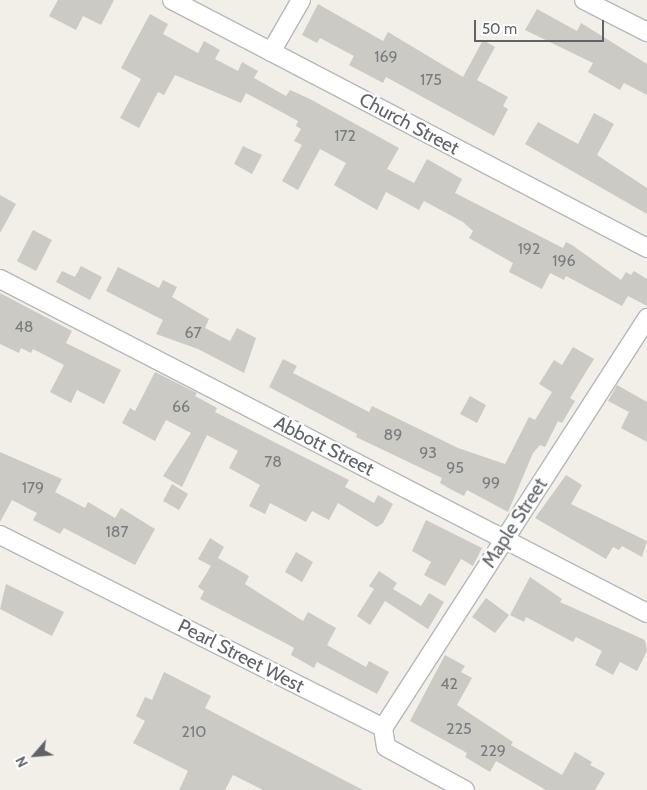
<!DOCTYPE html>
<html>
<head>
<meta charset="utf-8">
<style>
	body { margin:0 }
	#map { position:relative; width:647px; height:790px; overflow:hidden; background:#f1efe8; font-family:Cabin,sans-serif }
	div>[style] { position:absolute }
	.building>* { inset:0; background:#cccac5 }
	.roads { filter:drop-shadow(1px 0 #b5b8bc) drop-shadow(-1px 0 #b5b8bc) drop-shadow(0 1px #b5b8bc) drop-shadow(0 -1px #b5b8bc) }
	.minor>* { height:18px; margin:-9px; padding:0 9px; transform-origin:9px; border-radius:9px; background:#fff }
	span { translate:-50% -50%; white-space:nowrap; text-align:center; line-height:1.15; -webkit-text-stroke:4.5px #fff; paint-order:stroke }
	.number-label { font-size:16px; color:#7a7d7f }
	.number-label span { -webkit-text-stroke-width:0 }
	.street-label { font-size:19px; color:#5f6368 }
	.north { position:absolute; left:10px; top:730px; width:50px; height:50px; -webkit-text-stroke:4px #fff; paint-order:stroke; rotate:243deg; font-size:14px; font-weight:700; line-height:20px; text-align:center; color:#5f6368 }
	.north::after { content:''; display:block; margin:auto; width:18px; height:22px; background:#5f6368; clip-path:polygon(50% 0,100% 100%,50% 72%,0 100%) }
	.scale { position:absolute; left:474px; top:20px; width:130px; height:22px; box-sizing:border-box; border:2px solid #5f6368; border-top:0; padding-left:6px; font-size:15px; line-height:18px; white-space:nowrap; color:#5f6368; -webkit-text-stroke:4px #fff; paint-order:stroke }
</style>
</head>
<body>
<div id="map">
	<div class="building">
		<i style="clip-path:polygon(58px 0,114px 0,101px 25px,83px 16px,76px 30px,49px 16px)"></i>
		<i style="clip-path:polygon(318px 4px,383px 41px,388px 32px,463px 77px,483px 40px,495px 47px,477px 80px,508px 97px,503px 106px,508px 109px,494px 136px,386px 77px,383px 83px,349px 65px,354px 56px,320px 38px,317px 43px,302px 35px)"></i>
		<i style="clip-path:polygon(537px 9px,577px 31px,581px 23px,647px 64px,647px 95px,624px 83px,620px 90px,588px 72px,593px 63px,525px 30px)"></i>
		<i style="clip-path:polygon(150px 14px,168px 24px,163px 34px,198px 53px,204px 41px,220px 50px,215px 59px,238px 71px,242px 62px,258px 71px,254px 78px,286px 96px,290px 90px,310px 99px,399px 148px,387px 169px,414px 183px,427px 159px,462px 179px,455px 193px,563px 248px,566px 242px,572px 245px,621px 280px,626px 272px,631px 275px,634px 271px,647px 279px,647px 306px,628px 296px,622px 306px,566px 276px,564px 280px,550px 273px,542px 289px,509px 272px,513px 263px,469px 238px,473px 231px,463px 222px,424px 201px,419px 210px,386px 192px,377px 210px,334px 185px,346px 163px,320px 149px,298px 190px,282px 181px,302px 145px,294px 141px,301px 129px,296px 126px,298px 121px,246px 93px,241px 103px,175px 75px,164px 95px,158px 92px,139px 128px,120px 118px,141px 79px,121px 68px)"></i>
		<i style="clip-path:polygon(594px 113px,614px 124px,597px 155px,647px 188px,647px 214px,525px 144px,538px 122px,578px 144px)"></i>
		<i style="clip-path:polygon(243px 146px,262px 155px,252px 174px,234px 164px)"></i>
		<i style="clip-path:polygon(0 195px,16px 204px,0 233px)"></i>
		<i style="clip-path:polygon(33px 230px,52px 240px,36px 271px,17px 261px)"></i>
		<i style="clip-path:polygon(81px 266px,102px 277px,90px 300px,56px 282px,62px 271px,75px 277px)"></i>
		<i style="clip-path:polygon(118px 267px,159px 288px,163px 280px,177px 287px,172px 297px,209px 319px,205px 328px,230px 341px,237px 328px,256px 338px,244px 373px,198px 349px,156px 334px,163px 320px,106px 291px)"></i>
		<i style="clip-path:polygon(0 293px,72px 331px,66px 343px,121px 370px,104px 404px,77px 390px,71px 403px,50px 392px,64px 365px,33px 349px,31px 353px,21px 348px,19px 353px,0 344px)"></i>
		<i style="clip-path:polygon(573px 347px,594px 359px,570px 398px,575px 401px,562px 423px,558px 421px,545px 447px,540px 445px,533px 453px,508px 512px,467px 490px,464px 496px,452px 490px,440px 483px,442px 478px,356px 437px,357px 434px,269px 387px,283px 359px,297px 366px,293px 373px,369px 412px,372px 406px,458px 448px,505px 464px,529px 417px,535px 420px,552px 392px,539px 384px,554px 360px,562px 365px)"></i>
		<i style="clip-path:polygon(155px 372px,197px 393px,195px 396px,217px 408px,215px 412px,349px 480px,345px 487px,374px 503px,378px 495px,393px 504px,383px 523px,377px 527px,338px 503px,329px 520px,312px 511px,306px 522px,270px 503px,265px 514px,249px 506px,260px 485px,229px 468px,238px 451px,207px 435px,182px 487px,163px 476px,191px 433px,166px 420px,155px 441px,122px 423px,130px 408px,135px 411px)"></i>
		<i style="clip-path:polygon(617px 385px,647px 402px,647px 442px,621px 428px,629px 412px,608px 401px)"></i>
		<i style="clip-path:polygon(470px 396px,486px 405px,477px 423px,460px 414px)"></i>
		<i style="clip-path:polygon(0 452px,62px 479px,55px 492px,85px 508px,88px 502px,115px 518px,121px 508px,155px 529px,135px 565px,64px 528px,60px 534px,33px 520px,37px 513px,12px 500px,0 522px)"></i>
		<i style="clip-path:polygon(566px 475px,582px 485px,571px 504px,647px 541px,642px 557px,622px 546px,619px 550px,613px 547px,606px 559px,535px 518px)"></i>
		<i style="clip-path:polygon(172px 484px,188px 494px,179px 510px,163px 501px)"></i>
		<i style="clip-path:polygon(426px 520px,482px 548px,473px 566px,461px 559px,445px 586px,424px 575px,431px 562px,412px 551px)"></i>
		<i style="clip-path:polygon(210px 538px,224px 547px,218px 558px,249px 576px,245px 584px,303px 621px,308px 612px,336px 628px,327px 645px,366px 667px,369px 661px,389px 672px,377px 694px,317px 662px,314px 668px,291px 655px,294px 648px,289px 645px,200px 599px,204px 591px,198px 587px,211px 566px,198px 559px)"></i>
		<i style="clip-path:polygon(296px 552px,313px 562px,302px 582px,285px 572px)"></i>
		<i style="clip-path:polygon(379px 571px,397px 583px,393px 589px,421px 606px,429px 593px,444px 602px,428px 629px,385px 601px,370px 625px,357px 616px,374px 589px,369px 586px)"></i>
		<i style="clip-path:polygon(530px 577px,562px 599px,560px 602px,645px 640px,647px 651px,637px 671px,620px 662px,613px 675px,595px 665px,602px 651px,576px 637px,573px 642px,526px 617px,524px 622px,510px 615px)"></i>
		<i style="clip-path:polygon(6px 584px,64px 612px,52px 636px,0 609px)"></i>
		<i style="clip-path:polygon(486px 598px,509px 615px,495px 633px,472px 617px)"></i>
		<i style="clip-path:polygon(445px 655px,465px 666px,461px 672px,472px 678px,457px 705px,513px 742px,511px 745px,562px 775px,575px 752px,592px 762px,590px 765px,605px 773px,595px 790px,546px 790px,496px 761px,490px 772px,465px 757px,467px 753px,410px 721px)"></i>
		<i style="clip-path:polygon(164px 672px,211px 696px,205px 708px,363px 790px,263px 790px,233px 775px,225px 790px,179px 790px,188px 771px,133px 743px,145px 721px,136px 716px,145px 697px,152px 700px)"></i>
	</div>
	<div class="roads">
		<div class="minor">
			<i style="left:172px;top:0;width:536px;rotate:27.57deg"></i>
			<i style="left:584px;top:0;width:71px;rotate:26.9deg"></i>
			<i style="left:271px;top:52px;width:60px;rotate:-60deg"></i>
			<i style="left:0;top:279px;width:728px;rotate:27.3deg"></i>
			<i style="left:0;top:535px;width:429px;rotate:26.7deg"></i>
			<i style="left:383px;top:728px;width:488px;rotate:-57.2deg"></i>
			<i style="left:383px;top:728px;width:19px;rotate:81deg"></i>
			<i style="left:386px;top:747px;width:90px;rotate:28.6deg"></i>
		</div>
	</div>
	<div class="number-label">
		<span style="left:386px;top:57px">169</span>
		<span style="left:431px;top:80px">175</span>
		<span style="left:345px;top:136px">172</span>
		<span style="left:529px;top:249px">192</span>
		<span style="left:564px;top:261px">196</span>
		<span style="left:24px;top:327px">48</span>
		<span style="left:193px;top:333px">67</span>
		<span style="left:181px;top:407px">66</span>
		<span style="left:393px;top:435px">89</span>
		<span style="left:428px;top:453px">93</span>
		<span style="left:273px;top:462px">78</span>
		<span style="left:455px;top:468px">95</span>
		<span style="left:491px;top:483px">99</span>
		<span style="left:33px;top:488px">179</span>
		<span style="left:117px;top:532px">187</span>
		<span style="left:449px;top:684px">42</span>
		<span style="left:459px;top:729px">225</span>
		<span style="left:194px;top:732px">210</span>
		<span style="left:493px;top:751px">229</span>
	</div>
	<div class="street-label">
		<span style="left:409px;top:124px;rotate:28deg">Church Street</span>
		<span style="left:324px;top:446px;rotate:27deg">Abbott Street</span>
		<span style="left:515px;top:523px;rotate:-57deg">Maple Street</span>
		<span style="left:241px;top:656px;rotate:27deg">Pearl Street West</span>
	</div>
	<div class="north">N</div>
	<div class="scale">50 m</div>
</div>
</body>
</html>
